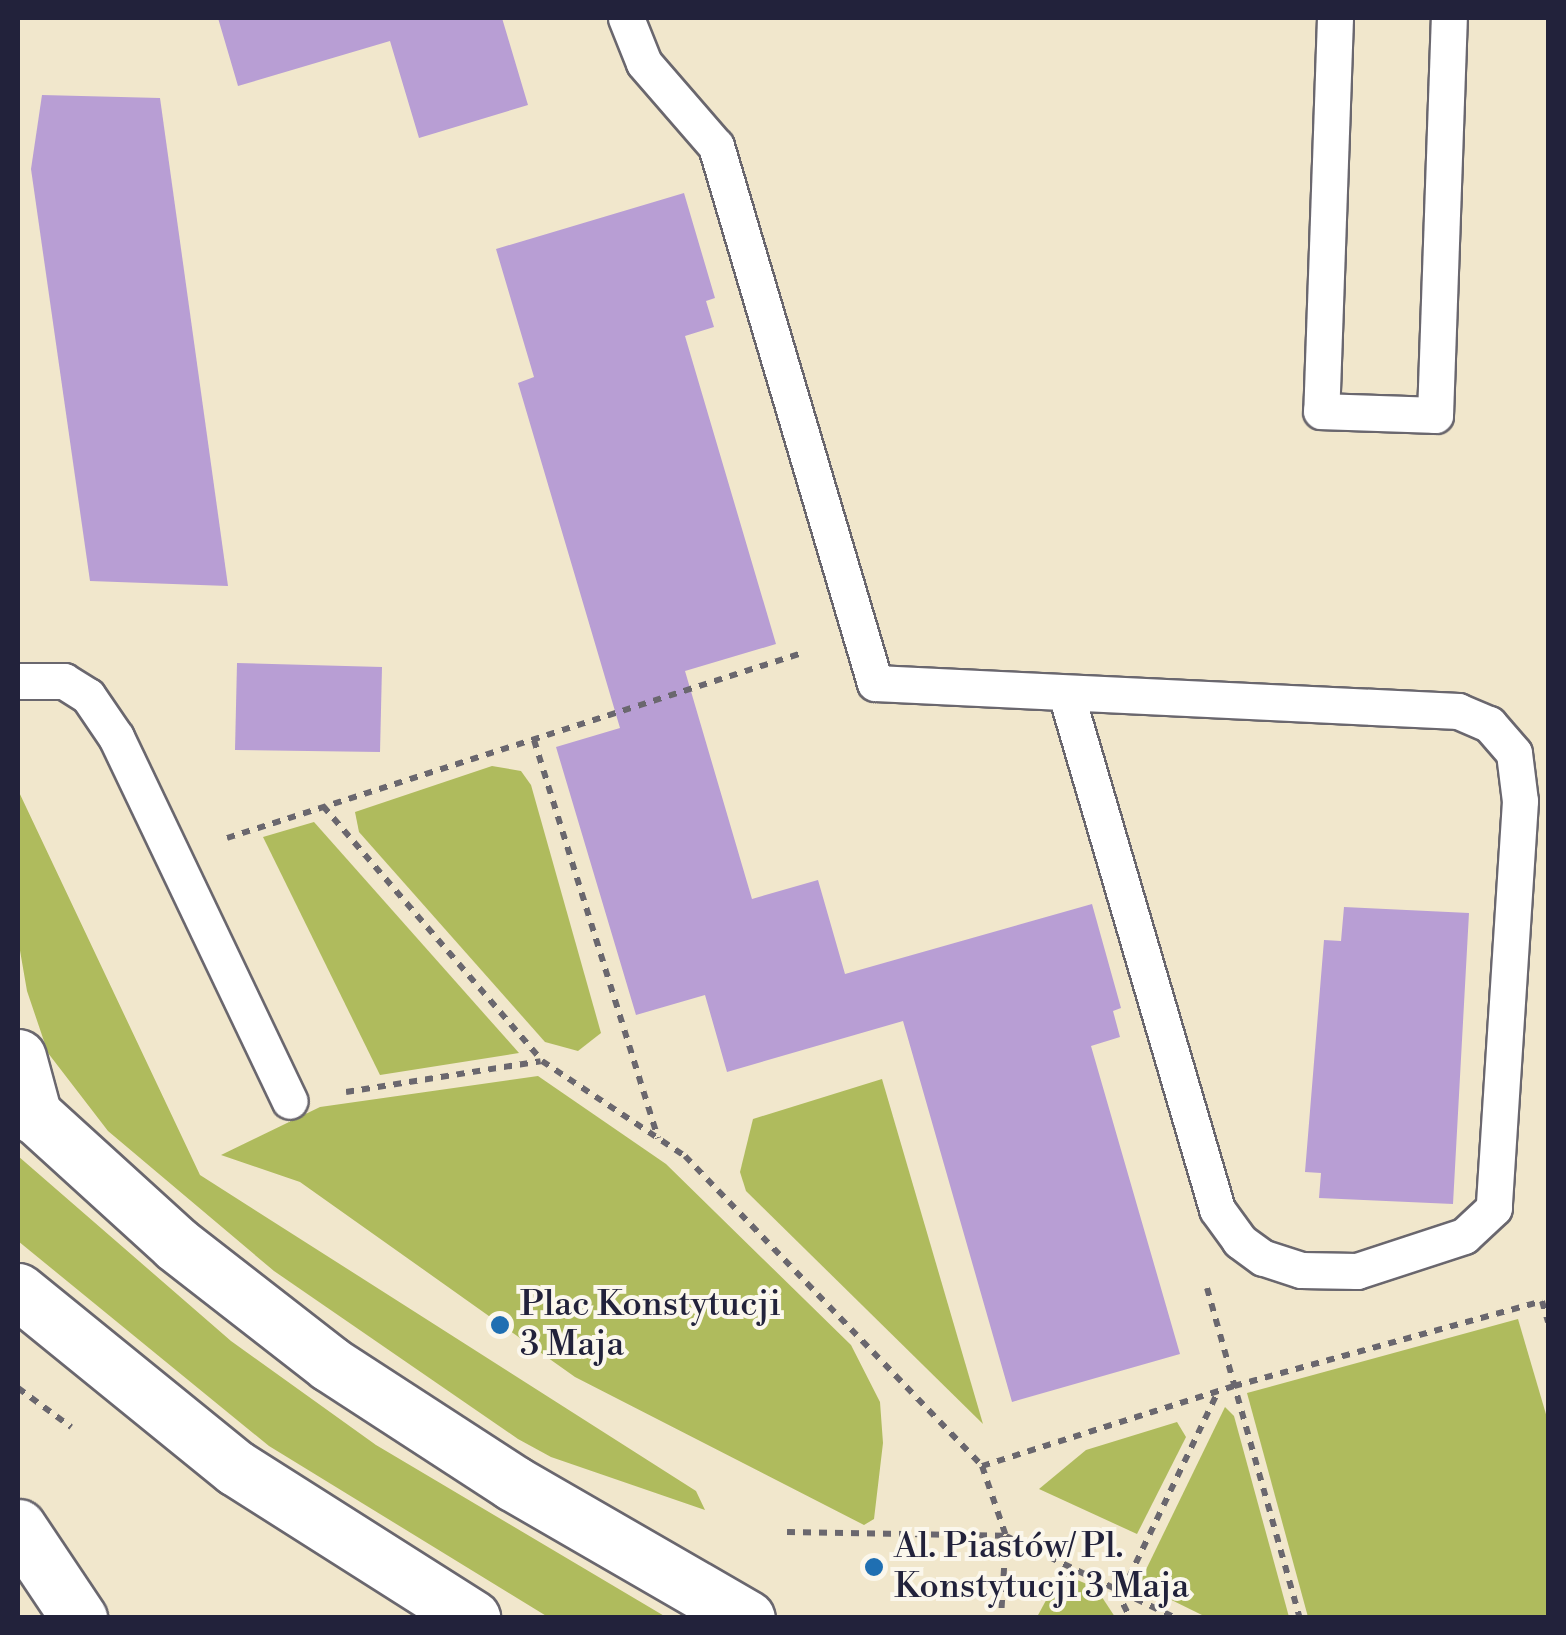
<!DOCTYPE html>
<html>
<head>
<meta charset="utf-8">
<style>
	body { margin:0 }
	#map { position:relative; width:1566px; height:1635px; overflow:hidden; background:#f1e7cc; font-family:"Libre Bodoni",serif }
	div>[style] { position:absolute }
	.green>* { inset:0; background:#afbb5d }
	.building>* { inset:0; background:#b89ed4 }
	.path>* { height:6px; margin-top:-3px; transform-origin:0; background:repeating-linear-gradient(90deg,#6a676e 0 8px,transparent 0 16px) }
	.roads { filter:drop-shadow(2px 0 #6a676e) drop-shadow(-2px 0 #6a676e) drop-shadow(0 2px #6a676e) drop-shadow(0 -2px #6a676e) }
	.lane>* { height:35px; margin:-17.5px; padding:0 17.5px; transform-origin:17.5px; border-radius:17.5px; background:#fff }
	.street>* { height:55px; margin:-27.5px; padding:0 27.5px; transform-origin:27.5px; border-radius:27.5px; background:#fff }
	.secondary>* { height:55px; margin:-27.5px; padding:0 27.5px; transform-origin:27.5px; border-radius:27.5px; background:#fff }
	.dots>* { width:28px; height:28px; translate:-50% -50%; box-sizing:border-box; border:5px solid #fbf7ec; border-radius:50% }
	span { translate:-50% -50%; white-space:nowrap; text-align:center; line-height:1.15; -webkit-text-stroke:8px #fbf7ec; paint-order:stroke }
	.poi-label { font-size:35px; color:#22223b }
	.left { translate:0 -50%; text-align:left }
	.frame { position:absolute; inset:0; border:20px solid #22223b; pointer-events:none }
</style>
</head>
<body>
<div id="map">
	<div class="green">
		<i style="clip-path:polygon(492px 766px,521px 771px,531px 785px,601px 1033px,578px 1051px,545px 1042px,359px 832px,355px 812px)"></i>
		<i style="clip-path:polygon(18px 790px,200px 1175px,696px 1491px,705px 1510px,551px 1457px,518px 1439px,274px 1271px,108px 1131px,48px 1053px,27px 991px,18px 939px)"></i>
		<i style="clip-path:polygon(314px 822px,519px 1053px,380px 1075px,263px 837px)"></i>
		<i style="clip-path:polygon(538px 1076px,666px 1164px,851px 1345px,880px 1402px,883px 1443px,874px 1519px,864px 1525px,575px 1377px,300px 1182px,221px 1155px,320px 1107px)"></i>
		<i style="clip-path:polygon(882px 1079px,983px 1424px,746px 1191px,740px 1172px,753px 1119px)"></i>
		<i style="clip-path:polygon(18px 1156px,231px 1341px,376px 1445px,666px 1617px,548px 1617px,269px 1446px,18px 1241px)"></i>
		<i style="clip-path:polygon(1518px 1319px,1548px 1421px,1548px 1617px,1308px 1617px,1247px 1393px)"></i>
		<i style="clip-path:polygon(1225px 1407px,1234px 1416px,1289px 1617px,1206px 1617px,1139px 1584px)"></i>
		<i style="clip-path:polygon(1177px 1422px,1186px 1437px,1137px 1534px,1039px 1489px,1086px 1450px)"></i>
		<i style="clip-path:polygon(1068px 1576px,1096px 1588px,1115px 1617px,1037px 1617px,1057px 1580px)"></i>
	</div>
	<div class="building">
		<i style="clip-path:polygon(218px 18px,502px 18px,528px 105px,419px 138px,390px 41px,238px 86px)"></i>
		<i style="clip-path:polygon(42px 95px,160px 98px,228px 586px,90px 581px,31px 169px)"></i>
		<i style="clip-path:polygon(684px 193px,715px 298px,706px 301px,714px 327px,685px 336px,776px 644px,685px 671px,752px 899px,818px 880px,845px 974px,1092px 904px,1121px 1008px,1113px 1011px,1120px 1037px,1091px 1046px,1180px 1354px,1012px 1402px,903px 1021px,727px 1072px,705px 995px,636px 1015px,556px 747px,620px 728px,518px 383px,534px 377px,496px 249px)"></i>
		<i style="clip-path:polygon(237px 663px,382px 667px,380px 752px,235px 750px)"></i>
		<i style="clip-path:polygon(1344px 907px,1469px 913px,1453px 1204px,1319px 1198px,1321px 1173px,1305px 1172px,1324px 940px,1341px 941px)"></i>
	</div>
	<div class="path">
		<i style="left:534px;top:740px;width:417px;rotate:72.7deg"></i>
		<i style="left:323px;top:806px;width:336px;rotate:49.3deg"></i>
		<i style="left:542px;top:1061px;width:172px;rotate:33.6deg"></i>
		<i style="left:685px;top:1156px;width:429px;rotate:46.2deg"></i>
		<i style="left:982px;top:1466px;width:74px;rotate:71.1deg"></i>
		<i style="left:1006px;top:1536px;width:189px;rotate:25.8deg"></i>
		<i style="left:227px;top:838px;width:607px;rotate:-17.84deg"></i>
		<i style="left:346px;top:1092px;width:197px;rotate:-9deg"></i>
		<i style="left:1207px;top:1288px;width:343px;rotate:74.3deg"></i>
		<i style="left:18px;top:1388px;width:66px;rotate:36.3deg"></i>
		<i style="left:982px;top:1466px;width:264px;rotate:-17.6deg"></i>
		<i style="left:1234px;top:1386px;width:320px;rotate:-15.4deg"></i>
		<i style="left:1542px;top:1301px;width:22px;rotate:74deg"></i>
		<i style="left:787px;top:1532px;width:219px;rotate:1deg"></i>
		<i style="left:1006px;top:1536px;width:82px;rotate:93.5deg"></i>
		<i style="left:1116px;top:1590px;width:31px;rotate:63deg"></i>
		<i style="left:1122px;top:1592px;width:222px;rotate:-64.4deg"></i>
	</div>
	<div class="roads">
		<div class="lane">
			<i style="left:626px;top:18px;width:48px;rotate:68.2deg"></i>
			<i style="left:644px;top:63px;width:110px;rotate:49.1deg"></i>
			<i style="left:716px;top:146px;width:560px;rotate:73.51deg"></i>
			<i style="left:875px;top:683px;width:584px;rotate:2.75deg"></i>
			<i style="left:1458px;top:711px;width:34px;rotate:23deg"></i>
			<i style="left:1489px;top:724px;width:38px;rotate:49deg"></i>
			<i style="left:1514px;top:753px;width:48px;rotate:82.9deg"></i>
			<i style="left:1520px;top:801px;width:408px;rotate:93.7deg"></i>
			<i style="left:1494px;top:1208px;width:41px;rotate:137deg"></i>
			<i style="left:1464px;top:1236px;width:113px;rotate:161.9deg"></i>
			<i style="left:1357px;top:1271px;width:56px;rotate:-179deg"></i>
			<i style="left:1301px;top:1270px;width:40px;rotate:-162deg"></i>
			<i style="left:1263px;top:1258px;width:29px;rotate:-144deg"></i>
			<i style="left:1240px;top:1241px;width:39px;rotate:-126deg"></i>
			<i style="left:1217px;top:1209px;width:537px;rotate:-106.34deg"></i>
			<i style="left:1335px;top:18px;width:393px;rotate:92deg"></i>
			<i style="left:1321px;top:411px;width:114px;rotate:2deg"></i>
			<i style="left:1435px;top:415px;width:397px;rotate:-88deg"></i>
			<i style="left:18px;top:681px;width:46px"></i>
			<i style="left:64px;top:681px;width:28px;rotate:32deg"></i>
			<i style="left:88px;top:696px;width:50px;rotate:55.7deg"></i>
			<i style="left:116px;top:737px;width:403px;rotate:64.5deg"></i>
		</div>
		<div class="street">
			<i style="left:18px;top:1057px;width:61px;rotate:74.8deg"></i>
			<i style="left:18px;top:1527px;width:110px;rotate:56.2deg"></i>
		</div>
		<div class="secondary">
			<i style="left:18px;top:1100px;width:214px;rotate:42.3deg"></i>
			<i style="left:176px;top:1244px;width:195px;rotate:37.9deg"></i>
			<i style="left:330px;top:1364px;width:218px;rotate:33deg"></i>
			<i style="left:513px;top:1483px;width:270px;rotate:30deg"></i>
			<i style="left:18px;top:1291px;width:281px;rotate:39.1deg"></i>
			<i style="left:236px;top:1468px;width:280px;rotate:32.4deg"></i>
		</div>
	</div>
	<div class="dots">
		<i style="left:500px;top:1325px;background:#1f6fb2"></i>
		<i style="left:874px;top:1567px;background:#1f6fb2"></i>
	</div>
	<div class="poi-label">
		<span class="left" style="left:520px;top:1325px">Plac Konstytucji<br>3 Maja</span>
		<span class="left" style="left:894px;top:1567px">Al. Piastów/ Pl.<br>Konstytucji 3 Maja</span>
	</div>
	<div class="frame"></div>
</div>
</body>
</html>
